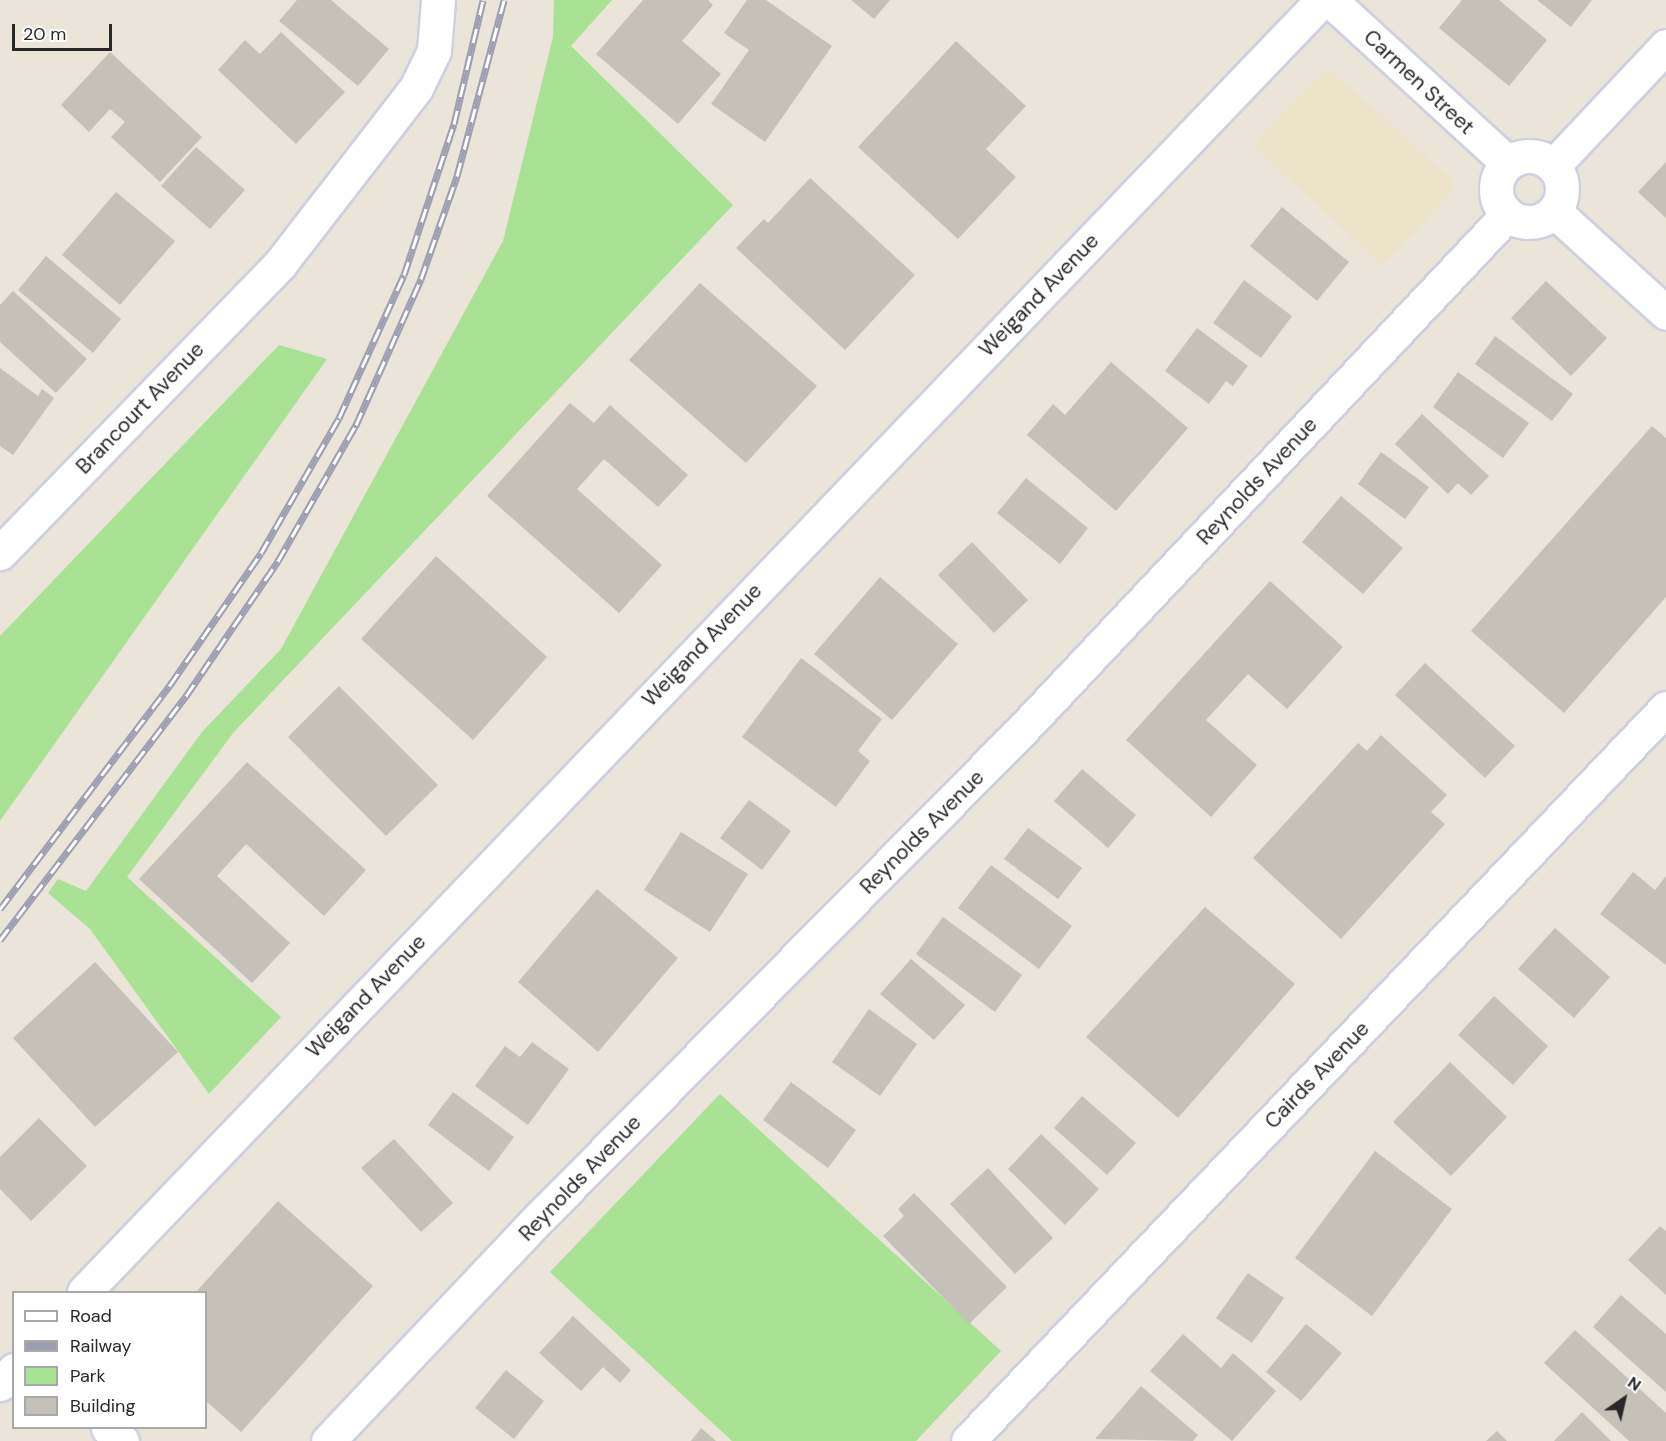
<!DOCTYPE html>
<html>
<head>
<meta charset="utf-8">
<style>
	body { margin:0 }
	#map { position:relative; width:1666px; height:1441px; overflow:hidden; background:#eae4d9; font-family:"DM Sans",sans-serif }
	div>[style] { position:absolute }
	.education>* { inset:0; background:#ece3c8 }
	.green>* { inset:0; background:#a9e195 }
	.building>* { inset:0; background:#c5c1b9 }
	.roads { filter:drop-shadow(2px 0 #ced0e1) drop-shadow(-2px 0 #ced0e1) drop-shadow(0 2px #ced0e1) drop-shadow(0 -2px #ced0e1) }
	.minor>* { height:33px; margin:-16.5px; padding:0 16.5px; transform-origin:16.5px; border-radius:16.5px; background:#fff }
	.minor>.ring { margin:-16.5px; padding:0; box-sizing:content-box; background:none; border:33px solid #fff; border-radius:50% }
	.rail>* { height:7px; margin-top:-3.5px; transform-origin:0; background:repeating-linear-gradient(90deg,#fff 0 14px,#9c9eb2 0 28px); box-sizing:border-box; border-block:2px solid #9c9eb2 }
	span { translate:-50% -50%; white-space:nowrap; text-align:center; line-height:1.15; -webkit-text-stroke:4.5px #fff; paint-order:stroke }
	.street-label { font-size:21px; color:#282828 }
	.legend { position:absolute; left:12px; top:1291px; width:195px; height:138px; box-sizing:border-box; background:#fff; border:2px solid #a9a9a9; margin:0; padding:8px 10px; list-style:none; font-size:18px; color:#282828 }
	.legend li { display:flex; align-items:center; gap:12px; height:30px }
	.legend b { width:30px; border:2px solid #a9a9a9 }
	.north { position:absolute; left:1594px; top:1369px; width:60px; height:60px; -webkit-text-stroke:4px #fff; paint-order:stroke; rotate:34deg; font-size:16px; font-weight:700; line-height:24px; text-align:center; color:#282828 }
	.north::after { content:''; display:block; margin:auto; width:21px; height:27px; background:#282828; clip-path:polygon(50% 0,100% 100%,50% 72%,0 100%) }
	.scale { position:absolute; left:12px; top:24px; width:100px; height:27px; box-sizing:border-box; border:3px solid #282828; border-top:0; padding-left:8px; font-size:18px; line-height:21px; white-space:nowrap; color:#282828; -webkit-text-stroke:4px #fff; paint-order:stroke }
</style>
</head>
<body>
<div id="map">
	<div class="education">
		<i style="clip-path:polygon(1333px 72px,1452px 180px,1453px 192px,1382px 266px,1254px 145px,1321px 74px)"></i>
	</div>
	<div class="green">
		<i style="clip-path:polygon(554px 0,612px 0,571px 46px,733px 205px,233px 733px,127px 877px,281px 1017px,209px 1094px,90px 929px,48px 893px,58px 879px,86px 891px,202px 732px,281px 649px,503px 241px,553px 37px)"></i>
		<i style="clip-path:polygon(279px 345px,327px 359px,0 821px,0 636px)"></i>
		<i style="clip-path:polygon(720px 1094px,1001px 1351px,916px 1441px,732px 1441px,550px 1272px)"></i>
	</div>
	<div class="building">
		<i style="clip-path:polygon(297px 0,331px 0,389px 49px,358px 86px,279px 21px)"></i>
		<i style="clip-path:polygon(643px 0,708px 0,713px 5px,682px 41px,721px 74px,678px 124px,596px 54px)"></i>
		<i style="clip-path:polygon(747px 0,766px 0,832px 46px,765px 142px,711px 104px,749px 50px,724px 33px)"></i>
		<i style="clip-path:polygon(851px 0,890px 0,874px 19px)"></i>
		<i style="clip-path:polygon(1462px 0,1499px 0,1547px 40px,1509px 86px,1439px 28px)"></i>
		<i style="clip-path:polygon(1537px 0,1592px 0,1571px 27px)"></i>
		<i style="clip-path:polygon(281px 32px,345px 92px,296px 144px,218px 70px,245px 40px,260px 54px)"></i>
		<i style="clip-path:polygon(956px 41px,1026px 106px,986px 149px,1016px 177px,958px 239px,858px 147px)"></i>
		<i style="clip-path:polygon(110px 52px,202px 137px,160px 182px,111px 137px,125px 122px,110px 109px,89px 132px,61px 105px)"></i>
		<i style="clip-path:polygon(196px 147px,245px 190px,210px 229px,161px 186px)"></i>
		<i style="clip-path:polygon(1666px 162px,1666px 218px,1638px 192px)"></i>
		<i style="clip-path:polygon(810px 178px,915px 275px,845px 350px,736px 248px,764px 219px,768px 223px)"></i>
		<i style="clip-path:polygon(116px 192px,175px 241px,120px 305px,62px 255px)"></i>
		<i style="clip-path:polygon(1282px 207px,1349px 262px,1317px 301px,1250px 246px)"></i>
		<i style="clip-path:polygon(46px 256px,121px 319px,93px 353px,18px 290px)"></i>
		<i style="clip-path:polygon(1244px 280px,1292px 316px,1261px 358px,1213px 323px)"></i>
		<i style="clip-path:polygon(1546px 281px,1607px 338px,1571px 376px,1511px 318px)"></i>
		<i style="clip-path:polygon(700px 283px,817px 386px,746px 463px,629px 360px)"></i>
		<i style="clip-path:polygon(13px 291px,87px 359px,56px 393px,0 342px,0 305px)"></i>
		<i style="clip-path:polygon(1197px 328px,1248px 366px,1233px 386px,1226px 381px,1209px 404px,1165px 371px)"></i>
		<i style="clip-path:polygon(1495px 336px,1573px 394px,1552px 421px,1475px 364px)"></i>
		<i style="clip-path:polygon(1111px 362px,1188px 428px,1116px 511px,1027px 435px,1053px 404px,1065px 415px)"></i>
		<i style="clip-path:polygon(0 368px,38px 396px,42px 389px,54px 398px,13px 455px,0 446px)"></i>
		<i style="clip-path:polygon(1458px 372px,1529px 423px,1503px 458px,1433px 407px)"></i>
		<i style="clip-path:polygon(570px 403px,594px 423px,610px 405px,688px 475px,658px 507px,604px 459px,577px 489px,662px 565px,619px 613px,487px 496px)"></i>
		<i style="clip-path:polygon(1422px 414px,1489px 476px,1471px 495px,1458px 483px,1448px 494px,1395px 444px)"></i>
		<i style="clip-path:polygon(1652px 426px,1666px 438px,1666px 597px,1564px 713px,1471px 631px)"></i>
		<i style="clip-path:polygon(1381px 452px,1429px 487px,1405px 519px,1358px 484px)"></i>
		<i style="clip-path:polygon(1026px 478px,1088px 528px,1060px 564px,997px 513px)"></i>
		<i style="clip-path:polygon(1341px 496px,1403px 548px,1363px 594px,1302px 542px)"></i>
		<i style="clip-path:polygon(972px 542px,1028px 600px,994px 633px,938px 575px)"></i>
		<i style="clip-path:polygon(436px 556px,547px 657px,473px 740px,361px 639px)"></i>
		<i style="clip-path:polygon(880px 577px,958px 644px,892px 720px,814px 654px)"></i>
		<i style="clip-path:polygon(1270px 581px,1343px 647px,1287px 709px,1248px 674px,1206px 720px,1257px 765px,1211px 817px,1126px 740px)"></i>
		<i style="clip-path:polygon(801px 658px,882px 719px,858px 751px,870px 761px,836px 807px,742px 737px)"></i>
		<i style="clip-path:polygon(1425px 663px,1515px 746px,1485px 778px,1395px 695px)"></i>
		<i style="clip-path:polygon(339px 686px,438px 785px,386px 836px,288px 737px)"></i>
		<i style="clip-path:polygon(1381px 735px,1447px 795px,1431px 812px,1445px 824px,1341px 939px,1253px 858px,1358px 743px,1367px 751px)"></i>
		<i style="clip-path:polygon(247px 762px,366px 870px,324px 916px,246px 844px,217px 876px,290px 943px,252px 983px,139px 879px)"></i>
		<i style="clip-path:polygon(1082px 769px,1136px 815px,1108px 848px,1054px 801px)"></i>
		<i style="clip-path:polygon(749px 800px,791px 831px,762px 870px,720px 838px)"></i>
		<i style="clip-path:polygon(1028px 828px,1082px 868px,1058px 899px,1004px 859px)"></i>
		<i style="clip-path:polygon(681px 832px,748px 874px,710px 932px,644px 890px)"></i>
		<i style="clip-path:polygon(991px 865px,1072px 926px,1039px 969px,958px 908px)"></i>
		<i style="clip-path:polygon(1633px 872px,1655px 890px,1666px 876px,1666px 965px,1600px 914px)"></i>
		<i style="clip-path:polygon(597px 889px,678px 958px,598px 1052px,518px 982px)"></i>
		<i style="clip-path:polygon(1205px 907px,1295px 984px,1178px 1118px,1086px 1037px)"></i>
		<i style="clip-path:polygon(943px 917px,1022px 975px,995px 1012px,916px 954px)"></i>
		<i style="clip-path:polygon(1555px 928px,1610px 977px,1574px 1018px,1518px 969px)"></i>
		<i style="clip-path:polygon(911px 959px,965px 1005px,934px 1040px,880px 994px)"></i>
		<i style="clip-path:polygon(95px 962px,178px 1052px,95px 1127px,13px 1038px)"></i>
		<i style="clip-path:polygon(1494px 996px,1548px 1046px,1513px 1085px,1458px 1035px)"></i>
		<i style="clip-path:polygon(869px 1009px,917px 1044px,880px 1096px,832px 1062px)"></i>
		<i style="clip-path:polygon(532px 1042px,569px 1069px,528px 1125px,475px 1086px,505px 1046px,520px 1057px)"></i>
		<i style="clip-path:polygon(1450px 1062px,1507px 1117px,1451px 1176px,1393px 1122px)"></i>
		<i style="clip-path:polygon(791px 1082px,856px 1130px,828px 1168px,763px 1120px)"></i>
		<i style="clip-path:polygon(453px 1092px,514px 1137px,489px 1171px,428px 1125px)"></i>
		<i style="clip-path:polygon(1082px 1096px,1136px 1143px,1107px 1175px,1054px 1128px)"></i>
		<i style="clip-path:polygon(39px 1118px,87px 1166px,31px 1221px,0 1189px,0 1157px)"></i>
		<i style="clip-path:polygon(1041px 1134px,1099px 1189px,1065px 1225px,1008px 1169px)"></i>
		<i style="clip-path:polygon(394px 1139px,453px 1203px,421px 1232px,361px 1168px)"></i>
		<i style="clip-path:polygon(1375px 1151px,1452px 1209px,1372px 1316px,1295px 1258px)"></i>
		<i style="clip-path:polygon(988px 1168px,1053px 1238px,1015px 1274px,950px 1204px)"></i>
		<i style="clip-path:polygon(914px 1193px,1007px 1287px,969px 1324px,883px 1236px,904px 1216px,898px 1209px)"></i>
		<i style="clip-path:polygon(278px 1201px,373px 1286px,241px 1432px,206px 1401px,206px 1292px,196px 1292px)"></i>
		<i style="clip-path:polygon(1660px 1226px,1666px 1231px,1666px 1295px,1628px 1260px)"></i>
		<i style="clip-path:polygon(1248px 1273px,1284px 1298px,1252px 1343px,1216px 1318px)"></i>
		<i style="clip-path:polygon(1621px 1295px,1666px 1334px,1666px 1392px,1593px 1327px)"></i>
		<i style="clip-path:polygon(573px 1316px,631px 1370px,620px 1383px,603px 1367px,581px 1391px,539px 1353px)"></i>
		<i style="clip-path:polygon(1306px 1324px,1342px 1353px,1301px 1401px,1266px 1372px)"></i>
		<i style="clip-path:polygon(1575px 1330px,1666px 1413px,1666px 1441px,1629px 1441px,1544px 1363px)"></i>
		<i style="clip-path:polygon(1183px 1334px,1221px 1368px,1233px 1353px,1276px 1391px,1232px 1441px,1150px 1371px)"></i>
		<i style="clip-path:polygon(506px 1370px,544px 1401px,514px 1439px,475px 1408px)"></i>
		<i style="clip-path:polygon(1141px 1386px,1198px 1435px,1193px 1441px,1095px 1439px)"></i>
		<i style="clip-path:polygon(1582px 1412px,1611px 1441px,1554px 1441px)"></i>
		<i style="clip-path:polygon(701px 1428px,716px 1441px,691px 1441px)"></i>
		<i style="clip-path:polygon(1497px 1431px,1507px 1441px,1486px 1441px)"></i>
	</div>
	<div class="roads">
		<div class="minor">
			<i style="left:1330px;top:0;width:241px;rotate:42.5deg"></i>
			<i class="ring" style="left:1496px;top:156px;width:33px;height:33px"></i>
			<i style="left:1553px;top:166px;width:165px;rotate:-46.7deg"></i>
			<i style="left:1554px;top:211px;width:151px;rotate:42.3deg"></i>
			<i style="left:0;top:553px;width:402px;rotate:-45.9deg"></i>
			<i style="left:280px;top:264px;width:222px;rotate:-52.3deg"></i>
			<i style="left:416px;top:88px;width:41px;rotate:-64.1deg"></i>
			<i style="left:434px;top:51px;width:51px;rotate:-85.5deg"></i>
			<i style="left:84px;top:1292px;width:1789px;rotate:-46.22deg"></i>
			<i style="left:0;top:1384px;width:20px;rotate:-45deg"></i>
			<i style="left:108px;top:1428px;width:19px;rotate:43deg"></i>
			<i style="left:328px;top:1441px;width:311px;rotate:-46.6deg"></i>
			<i style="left:542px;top:1215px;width:681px;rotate:-45.3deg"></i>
			<i style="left:1021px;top:731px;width:709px;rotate:-46.71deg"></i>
			<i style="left:968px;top:1441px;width:1012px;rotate:-46.4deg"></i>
		</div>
	</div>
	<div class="rail">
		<i style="left:0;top:909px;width:281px;rotate:-52.8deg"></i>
		<i style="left:170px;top:685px;width:160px;rotate:-55.4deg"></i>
		<i style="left:261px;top:553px;width:156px;rotate:-60deg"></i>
		<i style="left:339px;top:418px;width:157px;rotate:-65.6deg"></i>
		<i style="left:404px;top:275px;width:159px;rotate:-71.7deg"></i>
		<i style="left:454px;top:124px;width:127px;rotate:-76.8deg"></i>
		<i style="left:0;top:940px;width:307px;rotate:-52.7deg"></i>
		<i style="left:186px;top:696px;width:163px;rotate:-55.7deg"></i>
		<i style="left:278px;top:561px;width:157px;rotate:-60.2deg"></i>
		<i style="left:356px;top:425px;width:160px;rotate:-66deg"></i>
		<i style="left:421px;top:279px;width:109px;rotate:-70.7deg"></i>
		<i style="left:457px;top:176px;width:182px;rotate:-75deg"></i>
	</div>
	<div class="street-label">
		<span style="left:1419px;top:82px;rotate:43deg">Carmen Street</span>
		<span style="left:1039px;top:295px;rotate:-46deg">Weigand Avenue</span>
		<span style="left:140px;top:408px;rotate:-46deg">Brancourt Avenue</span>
		<span style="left:1257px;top:481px;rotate:-47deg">Reynolds Avenue</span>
		<span style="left:702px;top:645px;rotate:-46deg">Weigand Avenue</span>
		<span style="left:922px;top:832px;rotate:-45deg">Reynolds Avenue</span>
		<span style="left:366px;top:996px;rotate:-46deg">Weigand Avenue</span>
		<span style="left:1317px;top:1075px;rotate:-46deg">Cairds Avenue</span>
		<span style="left:580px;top:1178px;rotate:-46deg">Reynolds Avenue</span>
	</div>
	<ul class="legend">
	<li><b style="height:8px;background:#fff"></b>Road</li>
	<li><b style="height:8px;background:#9c9eb2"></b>Railway</li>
	<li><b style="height:16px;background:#a9e195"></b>Park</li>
	<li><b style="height:16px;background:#c5c1b9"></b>Building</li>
	</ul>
	<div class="north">N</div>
	<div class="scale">20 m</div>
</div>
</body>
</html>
